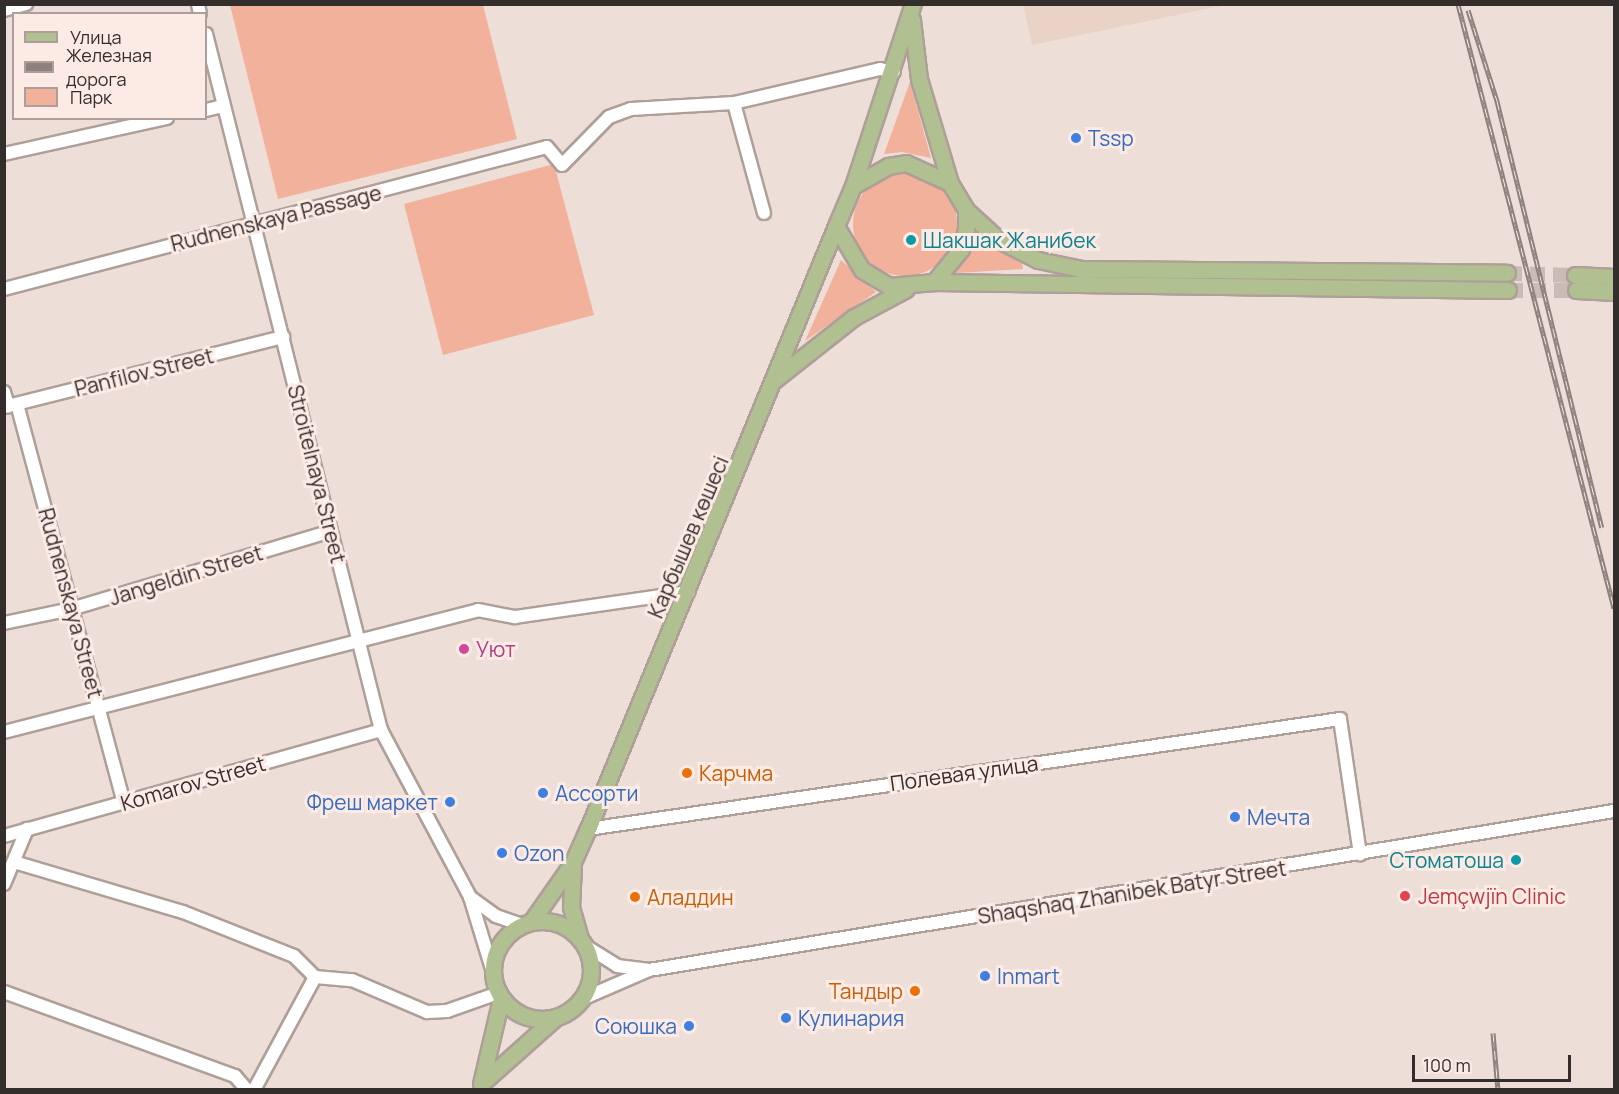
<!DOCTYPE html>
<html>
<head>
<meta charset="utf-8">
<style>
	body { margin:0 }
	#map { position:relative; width:1619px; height:1094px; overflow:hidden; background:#eeded8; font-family:Manrope,sans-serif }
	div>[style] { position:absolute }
	.commercial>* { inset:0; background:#e9d3c6 }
	.green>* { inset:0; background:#f1b19a }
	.round { border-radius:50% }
	.major-tunnel>* { height:15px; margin-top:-7.5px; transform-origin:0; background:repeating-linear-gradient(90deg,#c9bbb5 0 15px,transparent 0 23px) }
	.roads { filter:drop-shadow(2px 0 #ae9f99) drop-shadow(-2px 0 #ae9f99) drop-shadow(0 2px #ae9f99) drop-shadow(0 -2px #ae9f99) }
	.minor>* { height:12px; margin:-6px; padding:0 6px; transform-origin:6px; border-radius:6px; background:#fff }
	.major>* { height:15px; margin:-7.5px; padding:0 7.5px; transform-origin:7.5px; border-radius:7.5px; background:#b1c090 }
	.major>.ring { margin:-7.5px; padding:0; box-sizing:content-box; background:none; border:15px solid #b1c090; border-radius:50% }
	.rail>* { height:5px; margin-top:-2.5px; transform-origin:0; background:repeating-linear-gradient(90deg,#fcebe5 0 9px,#8c817d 0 18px); box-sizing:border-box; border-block:2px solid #8c817d }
	.dots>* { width:16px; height:16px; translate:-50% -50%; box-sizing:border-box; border:3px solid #fcebe5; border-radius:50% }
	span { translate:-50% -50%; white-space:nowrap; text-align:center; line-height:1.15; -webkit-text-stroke:6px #fcebe5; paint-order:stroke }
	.shop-label { font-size:21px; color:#366cbe }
	.left { translate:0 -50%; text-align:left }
	.right { translate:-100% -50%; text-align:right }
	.street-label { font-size:21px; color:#332d2b }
	.culture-label { font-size:21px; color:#0d838f }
	.hotel-label { font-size:21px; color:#b23c85 }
	.food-label { font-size:21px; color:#c56008 }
	.health-label { font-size:21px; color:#be3a42 }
	.frame { position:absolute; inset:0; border:6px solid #332d2b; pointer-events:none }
	.legend { position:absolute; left:12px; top:12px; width:195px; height:108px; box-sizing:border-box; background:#fcebe5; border:2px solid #ac9f9b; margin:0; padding:8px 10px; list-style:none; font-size:18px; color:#332d2b }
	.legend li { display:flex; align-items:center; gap:12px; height:30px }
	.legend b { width:30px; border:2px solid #ac9f9b }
	.scale { position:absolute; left:1412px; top:1055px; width:159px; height:27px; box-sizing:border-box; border:3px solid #332d2b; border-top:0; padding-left:8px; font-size:18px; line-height:21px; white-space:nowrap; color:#332d2b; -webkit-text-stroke:4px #fcebe5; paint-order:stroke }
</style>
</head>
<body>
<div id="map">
	<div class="commercial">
		<i style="clip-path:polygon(1023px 4px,1225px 4px,1225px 5px,1032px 45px)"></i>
	</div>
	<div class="green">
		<i style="clip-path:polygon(230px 5px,483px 5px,517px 139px,278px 199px)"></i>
		<i style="clip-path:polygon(910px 82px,931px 158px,902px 152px,884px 154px)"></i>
		<i style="clip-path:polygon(554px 164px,594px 315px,443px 355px,404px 204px)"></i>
		<i class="round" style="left:853px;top:172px;width:104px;height:104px"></i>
		<i style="clip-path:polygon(975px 229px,1020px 254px,1023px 269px,956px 273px)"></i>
		<i style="clip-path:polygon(841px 260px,876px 292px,805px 341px)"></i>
	</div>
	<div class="major-tunnel">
		<i style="left:1507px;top:273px;width:68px;rotate:1.7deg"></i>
		<i style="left:1508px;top:290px;width:68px"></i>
	</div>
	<div class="roads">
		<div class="minor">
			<i style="left:198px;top:4px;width:10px;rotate:79deg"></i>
			<i style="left:4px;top:10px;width:23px;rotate:-15deg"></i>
			<i style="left:206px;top:34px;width:718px;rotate:75.89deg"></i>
			<i style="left:381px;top:730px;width:189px;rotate:61.9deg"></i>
			<i style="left:470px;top:897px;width:75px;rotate:73deg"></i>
			<i style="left:206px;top:110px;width:18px;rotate:-13deg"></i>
			<i style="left:4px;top:154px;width:167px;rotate:-12.5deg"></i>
			<i style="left:764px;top:213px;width:114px;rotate:-105.3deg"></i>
			<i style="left:734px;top:103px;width:150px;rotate:-13.1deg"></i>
			<i style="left:880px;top:69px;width:14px;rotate:12deg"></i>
			<i style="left:4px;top:289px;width:561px;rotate:-14.66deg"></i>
			<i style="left:547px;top:147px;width:23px;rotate:50deg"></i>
			<i style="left:562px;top:165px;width:67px;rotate:-45.6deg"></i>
			<i style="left:609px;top:117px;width:23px;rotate:-20deg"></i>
			<i style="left:631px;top:109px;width:103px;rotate:-3.3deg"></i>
			<i style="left:4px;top:392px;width:15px;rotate:74deg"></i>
			<i style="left:17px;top:404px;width:413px;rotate:75deg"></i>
			<i style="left:4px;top:407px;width:288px;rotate:-14.1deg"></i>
			<i style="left:4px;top:623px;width:68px;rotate:-11.8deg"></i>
			<i style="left:71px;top:609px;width:271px;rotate:-16.7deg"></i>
			<i style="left:4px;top:732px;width:489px;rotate:-14.4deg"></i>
			<i style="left:478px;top:610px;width:38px;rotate:11deg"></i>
			<i style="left:515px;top:617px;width:175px;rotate:-8.2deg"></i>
			<i style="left:588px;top:829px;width:760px;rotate:-8.32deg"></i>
			<i style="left:1340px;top:719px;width:137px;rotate:81.6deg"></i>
			<i style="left:4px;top:836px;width:392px;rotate:-15.7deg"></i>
			<i style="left:14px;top:862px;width:176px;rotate:16.5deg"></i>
			<i style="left:183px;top:912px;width:119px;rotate:21.6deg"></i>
			<i style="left:294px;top:956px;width:30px;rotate:45deg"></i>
			<i style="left:315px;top:977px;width:37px;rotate:5deg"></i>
			<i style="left:352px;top:980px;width:82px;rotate:23.1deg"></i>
			<i style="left:427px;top:1012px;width:20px;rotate:-3deg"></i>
			<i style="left:447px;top:1011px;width:54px;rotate:-19.4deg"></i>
			<i style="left:4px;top:884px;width:60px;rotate:-67.3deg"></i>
			<i style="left:470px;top:897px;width:32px;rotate:36deg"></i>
			<i style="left:496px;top:916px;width:28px;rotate:19deg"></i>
			<i style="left:584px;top:945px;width:39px;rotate:32deg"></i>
			<i style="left:617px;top:966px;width:31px;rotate:7deg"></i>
			<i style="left:4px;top:992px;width:246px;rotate:20deg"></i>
			<i style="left:235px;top:1076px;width:18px;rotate:49deg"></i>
			<i style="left:582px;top:999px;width:73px;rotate:-23.4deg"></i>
			<i style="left:649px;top:970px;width:978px;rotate:-9.36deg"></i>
			<i style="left:254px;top:1090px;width:128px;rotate:-61.6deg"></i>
		</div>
		<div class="major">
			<i style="left:912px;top:20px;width:59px;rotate:83.2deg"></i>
			<i style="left:919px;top:79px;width:109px;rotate:73.4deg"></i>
			<i style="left:950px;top:183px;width:31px;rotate:59deg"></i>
			<i style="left:966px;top:210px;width:19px;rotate:90deg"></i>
			<i style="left:966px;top:229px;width:21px;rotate:104deg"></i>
			<i style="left:961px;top:249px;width:43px;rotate:129.3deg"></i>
			<i style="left:934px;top:282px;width:45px;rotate:174.9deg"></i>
			<i style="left:889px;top:286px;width:31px;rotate:-149deg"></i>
			<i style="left:862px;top:270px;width:51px;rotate:-120.6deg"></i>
			<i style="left:836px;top:226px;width:43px;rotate:-67deg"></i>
			<i style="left:853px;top:186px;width:40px;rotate:-29.7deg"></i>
			<i style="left:888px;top:166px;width:18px;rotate:-9deg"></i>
			<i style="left:906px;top:163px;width:48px;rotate:24.4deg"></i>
			<i style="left:853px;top:186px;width:192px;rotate:-71.8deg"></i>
			<i style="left:966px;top:210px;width:45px;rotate:42.3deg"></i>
			<i style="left:999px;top:240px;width:44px;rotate:27.1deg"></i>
			<i style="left:1038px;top:260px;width:45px;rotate:11.6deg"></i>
			<i style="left:1082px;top:269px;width:425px;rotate:0.5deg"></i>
			<i style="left:1575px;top:275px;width:39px;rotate:3deg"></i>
			<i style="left:934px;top:282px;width:574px;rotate:0.8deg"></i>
			<i style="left:1576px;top:290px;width:38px;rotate:3deg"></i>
			<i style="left:774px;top:380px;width:102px;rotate:-38.2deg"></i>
			<i style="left:854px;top:317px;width:59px;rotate:-28.3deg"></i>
			<i style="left:573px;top:865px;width:42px;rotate:92.7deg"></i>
			<i style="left:571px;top:907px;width:32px;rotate:74deg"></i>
			<i class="ring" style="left:493px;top:921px;width:83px;height:83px"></i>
			<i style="left:531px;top:922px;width:73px;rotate:-55deg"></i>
			<i style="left:573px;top:862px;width:36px;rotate:-66deg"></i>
			<i style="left:588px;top:829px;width:652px;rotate:-67.64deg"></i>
			<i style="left:482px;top:1083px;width:98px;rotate:-41.7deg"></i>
			<i style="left:481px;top:1084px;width:87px;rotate:-76.8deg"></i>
		</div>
	</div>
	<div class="rail">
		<i style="left:1458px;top:4px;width:624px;rotate:75.52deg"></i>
		<i style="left:1468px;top:10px;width:96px;rotate:72.3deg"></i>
		<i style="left:1497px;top:101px;width:439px;rotate:76.2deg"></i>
		<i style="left:1493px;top:1033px;width:57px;rotate:85deg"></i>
	</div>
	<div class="dots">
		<i style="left:1076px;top:138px;background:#3f7fe0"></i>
		<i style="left:911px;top:240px;background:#0f9aa8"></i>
		<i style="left:464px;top:649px;background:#d1479c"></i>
		<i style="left:687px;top:773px;background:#e8710a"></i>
		<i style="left:543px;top:793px;background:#3f7fe0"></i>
		<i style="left:450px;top:802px;background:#3f7fe0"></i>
		<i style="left:1235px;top:817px;background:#3f7fe0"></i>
		<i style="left:502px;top:853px;background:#3f7fe0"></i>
		<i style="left:1516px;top:860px;background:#0f9aa8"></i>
		<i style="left:1405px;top:896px;background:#e0444e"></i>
		<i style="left:635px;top:897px;background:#e8710a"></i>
		<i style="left:985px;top:976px;background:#3f7fe0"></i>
		<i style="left:915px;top:991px;background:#e8710a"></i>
		<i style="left:786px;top:1018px;background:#3f7fe0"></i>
		<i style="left:689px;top:1026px;background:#3f7fe0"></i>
	</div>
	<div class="shop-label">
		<span class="left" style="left:1088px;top:138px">Tssp</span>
		<span class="left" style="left:555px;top:793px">Ассорти</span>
		<span class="right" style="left:438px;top:802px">Фреш маркет</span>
		<span class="left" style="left:1247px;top:817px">Мечта</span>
		<span class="left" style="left:514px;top:853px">Ozon</span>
		<span class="left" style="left:997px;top:976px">Inmart</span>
		<span class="left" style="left:798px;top:1018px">Кулинария</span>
		<span class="right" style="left:677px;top:1026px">Союшка</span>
	</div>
	<div class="street-label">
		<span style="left:276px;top:218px;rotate:-14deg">Rudnenskaya Passage</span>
		<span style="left:144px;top:372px;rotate:-14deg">Panfilov Street</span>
		<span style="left:317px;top:474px;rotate:76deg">Stroitelnaya Street</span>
		<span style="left:688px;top:537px;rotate:-67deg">Карбышев көшесі</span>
		<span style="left:186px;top:575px;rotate:-17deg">Jangeldin Street</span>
		<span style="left:71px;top:603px;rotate:75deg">Rudnenskaya Street</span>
		<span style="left:964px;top:773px;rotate:-8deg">Полевая улица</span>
		<span style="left:193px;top:783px;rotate:-16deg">Komarov Street</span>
		<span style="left:1132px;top:892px;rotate:-9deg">Shaqshaq Zhanibek Batyr Street</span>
	</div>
	<div class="culture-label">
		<span class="left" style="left:923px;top:240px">Шакшак Жанибек</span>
		<span class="right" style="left:1504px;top:860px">Стоматоша</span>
	</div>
	<div class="hotel-label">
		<span class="left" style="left:476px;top:649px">Уют</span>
	</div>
	<div class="food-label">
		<span class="left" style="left:699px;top:773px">Карчма</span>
		<span class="left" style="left:647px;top:897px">Аладдин</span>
		<span class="right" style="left:903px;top:991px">Тандыр</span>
	</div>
	<div class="health-label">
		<span class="left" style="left:1418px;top:896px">Jemçwjïn Clinic</span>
	</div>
	<div class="frame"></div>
	<ul class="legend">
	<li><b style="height:8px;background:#b1c090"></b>Улица</li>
	<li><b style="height:8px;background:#8c817d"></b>Железная дорога</li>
	<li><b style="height:16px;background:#f1b19a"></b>Парк</li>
	</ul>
	<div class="scale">100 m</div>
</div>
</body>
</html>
